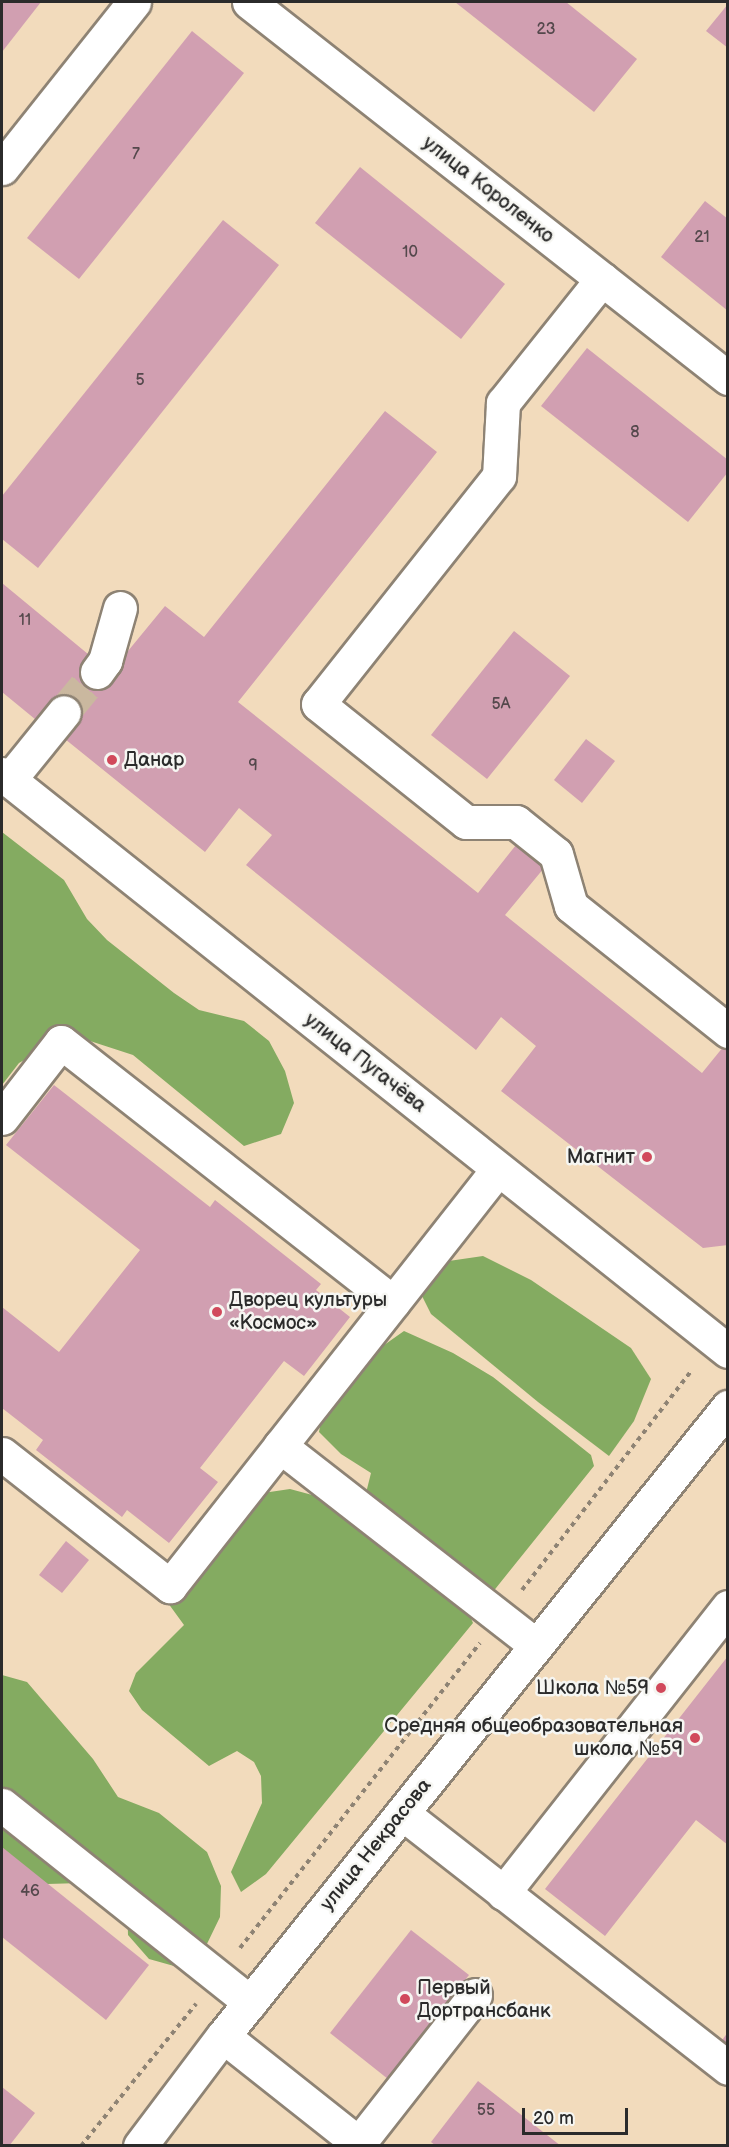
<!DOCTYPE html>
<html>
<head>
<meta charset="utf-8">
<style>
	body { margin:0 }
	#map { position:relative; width:729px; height:2147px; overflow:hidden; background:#f2dbbc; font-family:"Balsamiq Sans",sans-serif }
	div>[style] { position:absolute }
	.forest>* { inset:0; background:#84ab61 }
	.building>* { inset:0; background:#d19fb1 }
	.minor-tunnel>* { height:33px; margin-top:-16.5px; transform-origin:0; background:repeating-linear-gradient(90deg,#cab89f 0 33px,transparent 0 49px) }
	.path>* { height:4px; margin-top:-2px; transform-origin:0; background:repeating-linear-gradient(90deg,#8e8374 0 4.5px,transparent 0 9px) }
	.roads { filter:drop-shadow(2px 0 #8e8374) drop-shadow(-2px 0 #8e8374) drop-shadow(0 2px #8e8374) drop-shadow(0 -2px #8e8374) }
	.minor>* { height:33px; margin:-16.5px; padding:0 16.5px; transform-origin:16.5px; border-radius:16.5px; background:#fff }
	.dots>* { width:16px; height:16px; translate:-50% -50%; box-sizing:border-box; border:3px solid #f6f6f2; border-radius:50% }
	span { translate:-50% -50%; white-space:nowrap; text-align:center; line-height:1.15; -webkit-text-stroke:5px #f6f6f2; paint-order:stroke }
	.number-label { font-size:16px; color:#54484c }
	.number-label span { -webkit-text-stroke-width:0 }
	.street-label { font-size:20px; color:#2b2b2b }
	.poi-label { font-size:20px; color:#2b2b2b }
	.left { translate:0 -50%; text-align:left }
	.right { translate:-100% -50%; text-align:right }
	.frame { position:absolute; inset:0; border:3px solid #2b2b2b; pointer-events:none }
	.scale { position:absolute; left:522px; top:2108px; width:106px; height:27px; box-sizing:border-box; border:3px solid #2b2b2b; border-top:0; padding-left:8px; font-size:18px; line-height:21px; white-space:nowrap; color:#2b2b2b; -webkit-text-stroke:4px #f6f6f2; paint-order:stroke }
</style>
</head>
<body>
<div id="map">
	<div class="forest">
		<i style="clip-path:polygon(2px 832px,64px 880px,87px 919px,107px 940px,174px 993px,199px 1010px,244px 1021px,269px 1041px,285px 1071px,294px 1103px,281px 1134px,244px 1146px,133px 1055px,90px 1041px,59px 1040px,19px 1063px,2px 1085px)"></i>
		<i style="clip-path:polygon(483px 1256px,531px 1280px,631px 1348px,651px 1379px,634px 1421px,609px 1456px,538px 1402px,431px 1314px,419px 1290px,442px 1262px)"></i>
		<i style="clip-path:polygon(404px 1331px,453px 1353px,493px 1377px,591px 1455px,594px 1466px,488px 1598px,362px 1509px,371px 1473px,341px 1454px,319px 1432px,322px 1415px,360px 1362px)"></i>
		<i style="clip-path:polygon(290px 1489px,316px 1496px,348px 1511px,469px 1614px,473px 1623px,266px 1874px,241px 1892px,231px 1872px,262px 1803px,261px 1776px,254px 1762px,237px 1751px,209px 1766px,142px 1710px,129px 1691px,136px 1673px,184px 1625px,168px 1603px,180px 1576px,263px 1493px)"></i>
		<i style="clip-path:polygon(2px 1675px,27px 1682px,93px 1759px,118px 1797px,159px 1813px,207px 1852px,221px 1886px,220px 1917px,205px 1948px,174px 1966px,149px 1959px,128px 1935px,127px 1901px,82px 1883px,47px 1884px,2px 1850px)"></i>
	</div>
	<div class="building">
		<i style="clip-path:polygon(2px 2px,41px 2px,2px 52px)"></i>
		<i style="clip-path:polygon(455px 2px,566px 2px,637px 59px,594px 112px)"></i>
		<i style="clip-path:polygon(728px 4px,728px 48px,706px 31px)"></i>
		<i style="clip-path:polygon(192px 31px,244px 73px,79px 279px,27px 238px)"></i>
		<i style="clip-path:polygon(360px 167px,505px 284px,461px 339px,315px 223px)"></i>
		<i style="clip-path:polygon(705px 201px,728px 219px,728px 311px,661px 257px)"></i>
		<i style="clip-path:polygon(223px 220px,279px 265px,38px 568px,2px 539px,2px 496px)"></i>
		<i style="clip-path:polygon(587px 348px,728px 460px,728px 472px,688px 522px,541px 406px)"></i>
		<i style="clip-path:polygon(385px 411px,437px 452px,238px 702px,478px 893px,516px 845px,544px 868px,505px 915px,702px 1073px,728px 1041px,728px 1245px,703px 1248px,501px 1091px,536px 1046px,501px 1017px,476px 1050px,246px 865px,272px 835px,239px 808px,205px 852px,60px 735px,41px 724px,2px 692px,2px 583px,94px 659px,105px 679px,165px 606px,204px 637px)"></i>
		<i style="clip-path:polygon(514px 631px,570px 676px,487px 779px,431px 735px)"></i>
		<i style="clip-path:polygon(586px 739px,615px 761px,582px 803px,554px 780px)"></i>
		<i style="clip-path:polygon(54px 1085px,210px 1207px,215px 1200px,321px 1284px,316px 1290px,350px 1317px,304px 1376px,284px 1361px,200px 1468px,218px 1482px,169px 1543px,127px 1510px,122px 1517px,36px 1450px,43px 1440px,2px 1408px,2px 1307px,59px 1352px,140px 1250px,6px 1145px)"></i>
		<i style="clip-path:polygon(66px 1541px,89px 1560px,62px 1593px,39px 1575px)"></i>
		<i style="clip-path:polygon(728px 1656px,728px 1845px,696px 1820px,605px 1936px,545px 1889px)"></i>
		<i style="clip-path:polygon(2px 1847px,149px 1965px,106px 2020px,2px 1937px)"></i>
		<i style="clip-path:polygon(411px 1930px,469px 1975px,388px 2079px,330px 2033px)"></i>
		<i style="clip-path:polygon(728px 2032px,728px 2049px,720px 2043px)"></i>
		<i style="clip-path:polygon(478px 2081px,561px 2146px,436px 2146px,431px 2142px)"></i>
		<i style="clip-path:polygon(2px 2087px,35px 2113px,9px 2146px,2px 2146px)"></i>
	</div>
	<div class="minor-tunnel">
		<i style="left:64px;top:712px;width:52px;rotate:-50.5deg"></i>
	</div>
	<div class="path">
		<i style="left:522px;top:1590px;width:277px;rotate:-52.3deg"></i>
		<i style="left:240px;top:1948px;width:388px;rotate:-51.8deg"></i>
		<i style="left:81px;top:2146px;width:183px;rotate:-51deg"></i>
	</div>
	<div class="roads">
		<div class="minor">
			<i style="left:249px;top:2px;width:609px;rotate:38.13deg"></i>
			<i style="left:2px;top:168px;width:212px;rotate:-51.5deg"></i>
			<i style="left:602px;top:279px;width:159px;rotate:128.6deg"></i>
			<i style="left:503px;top:403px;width:73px;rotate:93.1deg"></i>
			<i style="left:499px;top:476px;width:291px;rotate:128.4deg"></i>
			<i style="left:318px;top:704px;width:189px;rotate:38.6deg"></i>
			<i style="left:466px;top:822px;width:50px"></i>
			<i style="left:516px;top:822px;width:51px;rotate:38.7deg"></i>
			<i style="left:556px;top:854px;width:54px;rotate:73.9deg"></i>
			<i style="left:571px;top:906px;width:201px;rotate:38.5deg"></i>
			<i style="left:97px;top:672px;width:14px;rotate:-54deg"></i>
			<i style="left:105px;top:661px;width:55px;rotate:-74.2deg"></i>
			<i style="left:2px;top:774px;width:927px;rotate:38.48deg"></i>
			<i style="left:9px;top:780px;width:87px;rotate:-51deg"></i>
			<i style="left:2px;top:1118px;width:96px;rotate:-52.2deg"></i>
			<i style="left:61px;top:1042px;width:422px;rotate:38.1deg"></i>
			<i style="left:498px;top:1169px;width:352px;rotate:128.2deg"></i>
			<i style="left:280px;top:1446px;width:324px;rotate:37.9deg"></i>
			<i style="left:2px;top:1454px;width:214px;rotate:38.2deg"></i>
			<i style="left:170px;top:1586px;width:178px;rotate:-51.8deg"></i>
			<i style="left:2px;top:1805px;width:317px;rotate:38.5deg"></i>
			<i style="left:402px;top:1813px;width:414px;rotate:38deg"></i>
			<i style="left:503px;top:1893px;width:364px;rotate:-51.8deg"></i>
			<i style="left:223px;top:2036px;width:177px;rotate:38.4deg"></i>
			<i style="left:359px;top:2143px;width:188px;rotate:-51.9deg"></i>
			<i style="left:140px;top:2146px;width:138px;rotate:-53deg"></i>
			<i style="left:223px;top:2036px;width:807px;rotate:-51.24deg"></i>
		</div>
	</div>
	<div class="dots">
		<i style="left:112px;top:760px;background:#d1495b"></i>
		<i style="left:647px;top:1157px;background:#d1495b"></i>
		<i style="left:217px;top:1312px;background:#d1495b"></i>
		<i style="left:661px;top:1688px;background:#d1495b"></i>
		<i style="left:695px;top:1738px;background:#d1495b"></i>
		<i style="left:405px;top:1999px;background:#d1495b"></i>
	</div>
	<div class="number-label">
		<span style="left:546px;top:30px">23</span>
		<span style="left:136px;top:155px">7</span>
		<span style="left:702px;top:238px">21</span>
		<span style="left:410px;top:253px">10</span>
		<span style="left:140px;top:381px">5</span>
		<span style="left:635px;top:433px">8</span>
		<span style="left:25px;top:621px">11</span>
		<span style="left:501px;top:705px">5А</span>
		<span style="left:253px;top:766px">9</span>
		<span style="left:30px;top:1892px">46</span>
		<span style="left:486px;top:2111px">55</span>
	</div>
	<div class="street-label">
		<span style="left:488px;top:190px;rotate:38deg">улица Короленко</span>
		<span style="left:365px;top:1063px;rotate:38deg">улица Пугачёва</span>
		<span style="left:376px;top:1845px;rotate:-51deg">улица Некрасова</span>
	</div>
	<div class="poi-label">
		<span class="left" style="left:124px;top:760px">Данар</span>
		<span class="right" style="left:635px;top:1157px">Магнит</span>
		<span class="left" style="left:229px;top:1312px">Дворец культуры<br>«Космос»</span>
		<span class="right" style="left:649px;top:1688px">Школа №59</span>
		<span class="right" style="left:683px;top:1738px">Средняя общеобразовательная<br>школа №59</span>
		<span class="left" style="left:417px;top:2000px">Первый<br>Дортрансбанк</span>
	</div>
	<div class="frame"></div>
	<div class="scale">20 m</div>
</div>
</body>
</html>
